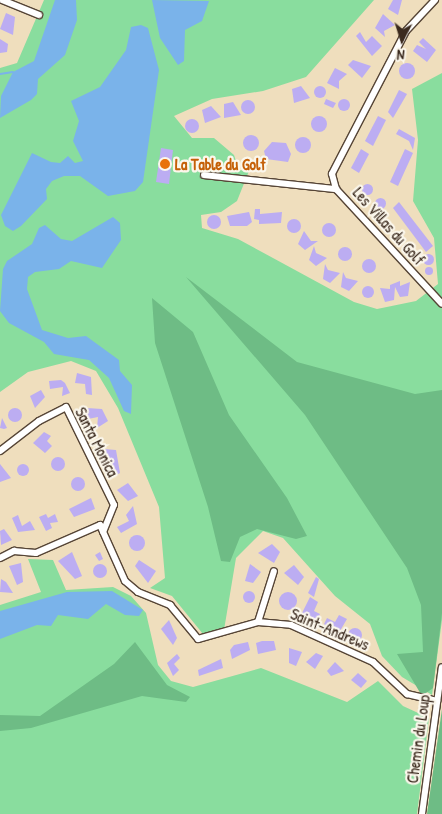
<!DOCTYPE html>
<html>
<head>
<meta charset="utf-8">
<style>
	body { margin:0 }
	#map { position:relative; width:442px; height:814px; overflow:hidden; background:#efdebd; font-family:"Patrick Hand",sans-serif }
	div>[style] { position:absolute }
	.green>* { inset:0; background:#89dd9e }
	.forest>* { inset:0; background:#6ebc85 }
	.water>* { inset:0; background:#7ab3ea }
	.stream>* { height:2px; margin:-1px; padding:0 1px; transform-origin:1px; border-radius:1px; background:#7ab3ea }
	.building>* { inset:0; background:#bcadf2 }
	.round { border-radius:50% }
	.roads { filter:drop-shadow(1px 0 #564536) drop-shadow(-1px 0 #564536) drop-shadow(0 1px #564536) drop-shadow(0 -1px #564536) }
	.minor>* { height:6px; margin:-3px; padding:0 3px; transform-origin:3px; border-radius:3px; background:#fff }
	.dots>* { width:14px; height:14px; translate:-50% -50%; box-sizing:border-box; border:2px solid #fbf7ec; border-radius:50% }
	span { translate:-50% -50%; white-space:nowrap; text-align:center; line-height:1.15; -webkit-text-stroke:4.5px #fbf7ec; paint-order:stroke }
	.food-label { font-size:16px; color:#c56008; font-weight:700 }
	.left { translate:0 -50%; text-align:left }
	.street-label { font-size:16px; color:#3b2a1e }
	.north { position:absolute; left:377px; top:15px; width:50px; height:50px; -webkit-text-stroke:4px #fbf7ec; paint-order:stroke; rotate:185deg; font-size:14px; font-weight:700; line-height:20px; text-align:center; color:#3b2a1e }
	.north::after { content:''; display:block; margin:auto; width:18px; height:22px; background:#3b2a1e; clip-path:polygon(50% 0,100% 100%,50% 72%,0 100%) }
</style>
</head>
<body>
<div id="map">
	<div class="green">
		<i style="clip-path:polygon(44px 0,374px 0,306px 77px,263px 91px,212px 99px,174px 116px,192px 138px,214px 138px,234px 155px,239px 170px,249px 171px,237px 201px,221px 212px,201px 215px,202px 228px,238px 239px,354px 302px,377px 309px,416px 301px,438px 284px,434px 238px,413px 201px,418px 140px,412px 89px,442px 73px,442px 620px,432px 695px,402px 677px,382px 656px,370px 624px,335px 596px,283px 538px,263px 531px,236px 558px,224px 630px,203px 634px,172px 596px,150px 588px,165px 578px,159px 507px,118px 408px,96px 371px,71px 361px,28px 372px,0 392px,0 68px,17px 63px)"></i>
		<i style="clip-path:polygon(28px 559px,53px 560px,66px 590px,113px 587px,131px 596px,146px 613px,158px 665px,171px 681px,193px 687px,261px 668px,347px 702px,378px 681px,403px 706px,429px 718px,417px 814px,0 814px,0 605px,41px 592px)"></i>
	</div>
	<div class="forest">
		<i style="clip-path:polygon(186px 277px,297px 362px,415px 394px,442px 390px,442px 613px,433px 688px,422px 696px,397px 654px,423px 652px,421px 605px,407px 568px,305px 415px)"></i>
		<i style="clip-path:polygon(152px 298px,193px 332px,229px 415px,287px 498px,307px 536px,296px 539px,257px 529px,240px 537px,230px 562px,221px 561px,208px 507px,155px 343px)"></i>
		<i style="clip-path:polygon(135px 642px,167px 685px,190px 697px,186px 702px,142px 696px,31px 728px,0 731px,0 715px,40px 716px,114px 664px)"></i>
		<i style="clip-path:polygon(442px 709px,442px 814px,427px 814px)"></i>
	</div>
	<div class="water">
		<i style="clip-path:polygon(55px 0,76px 0,77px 20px,65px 55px,38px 79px,37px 94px,31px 100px,0 118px,1px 96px,13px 72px,34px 61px)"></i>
		<i style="clip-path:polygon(152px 0,209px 1px,202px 21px,185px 30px,184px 61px,178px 65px,160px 38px)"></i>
		<i style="clip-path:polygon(141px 25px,148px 28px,159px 70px,143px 182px,135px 191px,108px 196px,80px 176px,64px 176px,52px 181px,46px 189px,47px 199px,21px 226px,13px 231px,5px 226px,1px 215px,32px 153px,51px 162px,60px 163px,68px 156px,75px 163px,83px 161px,73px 141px,79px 121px,71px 101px,100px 87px,126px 50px,131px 27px)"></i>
		<i style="clip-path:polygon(113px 217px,120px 223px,121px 240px,102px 268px,71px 261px,59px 269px,35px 272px,28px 277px,27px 289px,42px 330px,68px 338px,86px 336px,119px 360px,120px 371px,132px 385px,131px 414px,124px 411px,109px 378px,89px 360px,54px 354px,44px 342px,9px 323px,0 311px,3px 269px,7px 261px,32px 244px,39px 228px,45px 225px,61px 239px,72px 241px)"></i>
		<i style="clip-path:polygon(112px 591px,143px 610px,139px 616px,125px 615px,106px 604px,88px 619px,58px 615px,51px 626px,37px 625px,0 639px,0 611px,67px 592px)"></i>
	</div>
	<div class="stream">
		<i style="left:0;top:74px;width:13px;rotate:-9deg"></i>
	</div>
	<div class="building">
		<i style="clip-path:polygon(393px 0,402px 0,398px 15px,388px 9px)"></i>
		<i style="clip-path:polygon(6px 13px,15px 17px,13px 35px,0 29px)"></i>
		<i style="clip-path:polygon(383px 14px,395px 25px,384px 31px,385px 37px,375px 28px)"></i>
		<i style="clip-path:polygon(360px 32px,366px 42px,372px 36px,382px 46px,372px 56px,356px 36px)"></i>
		<i style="clip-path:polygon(423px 38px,436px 50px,427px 62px,413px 51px,417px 45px,426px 49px,419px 42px)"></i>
		<i style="clip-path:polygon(0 39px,8px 44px,7px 52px,0 53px)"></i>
		<i style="clip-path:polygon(353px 60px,371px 66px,362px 78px,348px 65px)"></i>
		<i class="round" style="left:399px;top:63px;width:16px;height:16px"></i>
		<i style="clip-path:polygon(335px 68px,347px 74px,339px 81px,339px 89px,327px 83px)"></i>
		<i class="round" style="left:314px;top:86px;width:12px;height:12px"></i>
		<i style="clip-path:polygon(301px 86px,310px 98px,294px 103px,292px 89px)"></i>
		<i style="clip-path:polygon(399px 90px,407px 94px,393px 118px,388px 112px)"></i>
		<i class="round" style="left:338px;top:99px;width:12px;height:12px"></i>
		<i style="clip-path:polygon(326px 99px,336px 103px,333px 108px,324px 104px)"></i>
		<i class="round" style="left:241px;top:100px;width:14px;height:14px"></i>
		<i style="clip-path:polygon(233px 102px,241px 115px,224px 118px,224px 104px)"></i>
		<i style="clip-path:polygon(211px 106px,221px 117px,205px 123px,202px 110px)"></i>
		<i class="round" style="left:311px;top:116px;width:16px;height:16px"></i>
		<i style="clip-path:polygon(378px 116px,386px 120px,373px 146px,365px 141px)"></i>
		<i class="round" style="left:185px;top:119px;width:14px;height:14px"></i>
		<i style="clip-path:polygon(399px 129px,415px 138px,413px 150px,409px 141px,396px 134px)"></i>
		<i class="round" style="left:243px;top:135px;width:16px;height:16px"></i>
		<i class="round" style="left:295px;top:137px;width:16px;height:16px"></i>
		<i style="clip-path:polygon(272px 142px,286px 143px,291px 154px,288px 162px,266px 159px,264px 151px)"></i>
		<i style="clip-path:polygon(161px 148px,173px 150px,169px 184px,156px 182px)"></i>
		<i style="clip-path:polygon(361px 149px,369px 154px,359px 173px,351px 168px)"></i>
		<i style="clip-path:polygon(405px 149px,413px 153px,398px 186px,390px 182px)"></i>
		<i class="round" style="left:361.5px;top:183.5px;width:11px;height:11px"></i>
		<i class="round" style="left:374.5px;top:197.5px;width:11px;height:11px"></i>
		<i style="clip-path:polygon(399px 202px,433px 246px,426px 252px,393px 208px)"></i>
		<i style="clip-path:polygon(255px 209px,260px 209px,260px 214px,282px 212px,281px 223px,259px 224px,259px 220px,254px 219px)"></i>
		<i style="clip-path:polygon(249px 212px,252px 222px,247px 226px,230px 226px,227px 216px)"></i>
		<i class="round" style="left:207px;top:215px;width:14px;height:14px"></i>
		<i class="round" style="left:287px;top:219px;width:14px;height:14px"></i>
		<i class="round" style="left:322px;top:223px;width:14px;height:14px"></i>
		<i style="clip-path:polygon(304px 231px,311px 241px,318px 241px,305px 250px,298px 244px)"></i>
		<i style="clip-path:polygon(314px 246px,316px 253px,327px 258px,316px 266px,309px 260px)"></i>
		<i class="round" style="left:338px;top:247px;width:14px;height:14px"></i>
		<i class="round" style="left:422.5px;top:253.5px;width:11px;height:11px"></i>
		<i class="round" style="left:362px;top:259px;width:14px;height:14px"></i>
		<i style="clip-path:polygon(325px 264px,328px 270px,340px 273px,330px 283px,323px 279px)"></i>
		<i class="round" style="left:425px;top:267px;width:8px;height:8px"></i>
		<i style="clip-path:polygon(343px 272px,346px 278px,358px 281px,349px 291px,341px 287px)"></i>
		<i style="clip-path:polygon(400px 281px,400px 286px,410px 282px,408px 296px,400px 297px,395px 287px,394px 300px,385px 302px,380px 288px,390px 289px,390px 285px)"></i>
		<i class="round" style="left:362px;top:286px;width:12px;height:12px"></i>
		<i style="clip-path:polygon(77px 373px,91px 377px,92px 395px,86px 394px,85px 384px,75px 383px)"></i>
		<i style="clip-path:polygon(61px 380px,65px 383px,70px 393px,62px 396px,63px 387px,50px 389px,49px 381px)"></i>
		<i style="clip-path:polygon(41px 390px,45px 397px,35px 408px,30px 396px)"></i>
		<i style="clip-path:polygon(87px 408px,102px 409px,108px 421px,97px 428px,98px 417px,83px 420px)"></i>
		<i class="round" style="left:8px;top:408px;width:14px;height:14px"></i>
		<i style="clip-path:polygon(2px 418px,7px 428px,4px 429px,0 428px)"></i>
		<i style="clip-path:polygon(44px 432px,51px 436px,47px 441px,52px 446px,45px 453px,33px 443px)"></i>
		<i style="clip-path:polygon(104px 449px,116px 450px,120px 473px,114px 476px,108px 457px,101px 456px)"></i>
		<i class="round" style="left:51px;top:457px;width:14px;height:14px"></i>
		<i class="round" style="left:17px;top:464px;width:12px;height:12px"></i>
		<i style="clip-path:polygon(0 464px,11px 478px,0 482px)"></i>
		<i class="round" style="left:71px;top:477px;width:14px;height:14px"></i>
		<i style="clip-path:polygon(128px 483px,138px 496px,128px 501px,117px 490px)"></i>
		<i style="clip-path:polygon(91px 498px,95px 509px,74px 517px,69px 509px)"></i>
		<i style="clip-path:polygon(133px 506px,137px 524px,121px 533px,117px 527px,129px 521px,126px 515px)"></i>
		<i style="clip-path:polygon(46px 514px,48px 518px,55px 514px,58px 522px,50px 523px,52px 528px,46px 531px,39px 517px)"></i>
		<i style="clip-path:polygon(18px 515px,22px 526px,30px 521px,35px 530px,18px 532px,12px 518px)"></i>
		<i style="clip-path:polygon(4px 529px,12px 540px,1px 545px,0 531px)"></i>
		<i class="round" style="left:129px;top:535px;width:16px;height:16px"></i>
		<i style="clip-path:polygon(272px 544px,280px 552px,274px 563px,258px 553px)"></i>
		<i style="clip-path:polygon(72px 552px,82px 576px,75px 579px,58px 561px)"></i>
		<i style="clip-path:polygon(100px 552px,103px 559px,99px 561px,95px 555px)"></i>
		<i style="clip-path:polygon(139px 560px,156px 571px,148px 583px,135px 566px)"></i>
		<i style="clip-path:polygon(21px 563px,23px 582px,17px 585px,9px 566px)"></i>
		<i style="clip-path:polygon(250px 564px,261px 572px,253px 583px,245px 581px)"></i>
		<i class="round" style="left:93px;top:564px;width:14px;height:14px"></i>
		<i style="clip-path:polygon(294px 565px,304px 577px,298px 585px,284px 573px)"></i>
		<i style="clip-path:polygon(316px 577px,319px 579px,314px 597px,308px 593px)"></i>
		<i style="clip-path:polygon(1px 579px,6px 582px,13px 593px,0 592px)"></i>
		<i class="round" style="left:243px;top:591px;width:12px;height:12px"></i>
		<i class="round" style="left:279px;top:592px;width:18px;height:18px"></i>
		<i style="clip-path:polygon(310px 597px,318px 602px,314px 611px,320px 614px,316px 622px,301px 615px)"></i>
		<i style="clip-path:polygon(339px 615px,347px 619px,337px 636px,324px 624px,327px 618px,335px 622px)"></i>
		<i style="clip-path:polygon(169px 620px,177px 638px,173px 645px,161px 629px)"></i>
		<i class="round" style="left:348px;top:628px;width:14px;height:14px"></i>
		<i style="clip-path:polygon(262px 641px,274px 641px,276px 650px,258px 654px,256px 643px)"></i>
		<i style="clip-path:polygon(248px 642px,250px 650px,232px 659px,230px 650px,234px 645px)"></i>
		<i style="clip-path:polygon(289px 648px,302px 652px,296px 666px,289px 663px)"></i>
		<i style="clip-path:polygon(316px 653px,323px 656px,315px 669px,306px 662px)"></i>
		<i style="clip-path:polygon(177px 654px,180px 658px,174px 664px,179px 670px,173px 676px,167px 663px)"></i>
		<i style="clip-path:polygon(221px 659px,223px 668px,199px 676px,198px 670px)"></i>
		<i style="clip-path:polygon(335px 662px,344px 671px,331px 676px,327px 671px)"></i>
		<i style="clip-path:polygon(358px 673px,367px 681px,361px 688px,351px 680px)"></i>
	</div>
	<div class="roads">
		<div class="minor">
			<i style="left:2px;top:0;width:40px;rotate:22deg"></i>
			<i style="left:435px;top:0;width:42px;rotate:133.1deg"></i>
			<i style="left:406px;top:31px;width:161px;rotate:117.4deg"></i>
			<i style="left:332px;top:174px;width:16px;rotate:75deg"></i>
			<i style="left:336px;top:189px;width:156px;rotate:47.3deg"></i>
			<i style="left:204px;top:175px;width:133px;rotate:6.1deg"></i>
			<i style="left:0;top:451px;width:49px;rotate:-37.6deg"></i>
			<i style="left:39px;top:421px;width:30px;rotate:-27deg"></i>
			<i style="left:66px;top:407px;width:109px;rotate:63.9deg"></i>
			<i style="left:114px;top:505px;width:29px;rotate:112deg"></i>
			<i style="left:0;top:558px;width:16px;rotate:-27deg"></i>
			<i style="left:14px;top:551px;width:22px;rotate:5deg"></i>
			<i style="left:36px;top:553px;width:70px;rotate:-23.6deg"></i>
			<i style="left:100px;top:525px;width:61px;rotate:65.9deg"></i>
			<i style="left:125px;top:581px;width:17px;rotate:40deg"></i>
			<i style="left:138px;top:592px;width:35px;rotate:22deg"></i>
			<i style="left:170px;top:605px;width:44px;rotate:50.5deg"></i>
			<i style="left:198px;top:639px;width:62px;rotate:-15.8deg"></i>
			<i style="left:258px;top:622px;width:33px;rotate:5deg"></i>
			<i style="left:291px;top:625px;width:90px;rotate:24.3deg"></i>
			<i style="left:373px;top:662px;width:47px;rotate:43.3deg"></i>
			<i style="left:407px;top:694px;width:31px;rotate:13deg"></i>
			<i style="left:258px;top:622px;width:53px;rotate:-72.6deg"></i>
			<i style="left:422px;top:814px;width:148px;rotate:-82.3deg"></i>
		</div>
	</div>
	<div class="dots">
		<i style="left:165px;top:164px;background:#e8710a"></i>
	</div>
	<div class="food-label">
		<span class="left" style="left:175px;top:164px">La Table du Golf</span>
	</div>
	<div class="street-label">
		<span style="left:389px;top:226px;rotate:48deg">Les Villas du Golf</span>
		<span style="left:97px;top:442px;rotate:63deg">Santa Monica</span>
		<span style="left:330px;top:629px;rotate:23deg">Saint-Andrews</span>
		<span style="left:418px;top:739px;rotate:-82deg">Chemin du Loup</span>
	</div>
	<div class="north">N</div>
</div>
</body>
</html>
